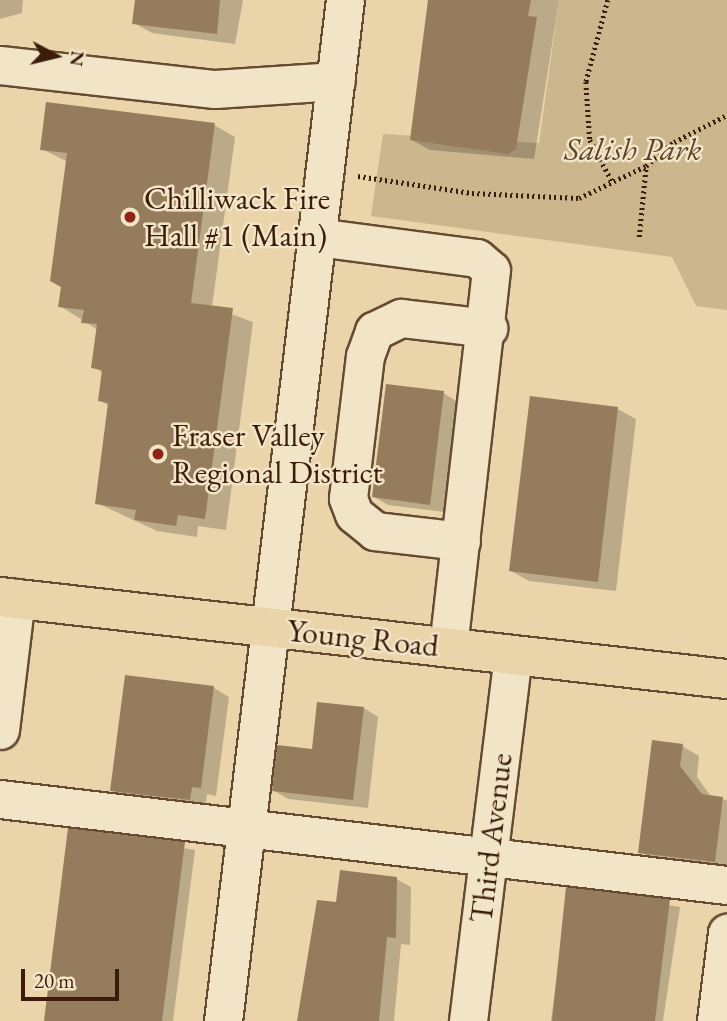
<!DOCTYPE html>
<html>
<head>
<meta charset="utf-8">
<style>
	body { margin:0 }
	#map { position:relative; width:727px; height:1021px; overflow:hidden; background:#e9d5a9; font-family:"EB Garamond",serif }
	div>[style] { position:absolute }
	.green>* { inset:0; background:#cbb68e }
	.shadow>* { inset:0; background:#0003 }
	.building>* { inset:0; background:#957c5d }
	.path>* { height:4.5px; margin-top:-2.25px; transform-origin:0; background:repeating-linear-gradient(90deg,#3b1c0b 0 2px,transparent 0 5.5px) }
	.roads { filter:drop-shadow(2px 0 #664a32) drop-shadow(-2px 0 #664a32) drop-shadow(0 2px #664a32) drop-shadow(0 -2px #664a32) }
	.minor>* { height:37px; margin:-18.5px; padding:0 18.5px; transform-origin:18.5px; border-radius:18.5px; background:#f1e4c7 }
	.major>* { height:38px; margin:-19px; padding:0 19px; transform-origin:19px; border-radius:19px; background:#e9d5a9 }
	.dots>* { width:19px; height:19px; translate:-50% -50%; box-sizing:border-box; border:4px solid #f1e4c7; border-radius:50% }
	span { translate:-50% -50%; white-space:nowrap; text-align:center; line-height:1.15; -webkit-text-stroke:5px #f1e4c7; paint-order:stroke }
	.park-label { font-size:32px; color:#5f422c; font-style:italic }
	.poi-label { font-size:32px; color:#3b1c0b }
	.left { translate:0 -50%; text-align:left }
	.street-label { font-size:32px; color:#3b1c0b }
	.north { position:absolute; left:21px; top:21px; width:70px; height:70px; -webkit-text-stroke:5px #f1e4c7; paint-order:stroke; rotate:97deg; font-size:19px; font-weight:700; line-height:28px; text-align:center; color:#3b1c0b }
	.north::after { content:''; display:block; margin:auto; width:24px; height:32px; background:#3b1c0b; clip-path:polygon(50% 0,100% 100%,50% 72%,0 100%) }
	.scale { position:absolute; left:21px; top:969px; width:98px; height:32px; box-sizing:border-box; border:4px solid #3b1c0b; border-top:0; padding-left:9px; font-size:21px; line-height:24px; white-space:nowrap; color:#3b1c0b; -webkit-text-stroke:5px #f1e4c7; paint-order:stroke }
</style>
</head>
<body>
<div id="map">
	<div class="green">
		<i style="clip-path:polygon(559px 0,727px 0,727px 310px,696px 306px,672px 257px,371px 216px,383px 134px,539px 143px)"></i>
	</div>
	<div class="shadow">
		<i style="clip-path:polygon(0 0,23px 0,22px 13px,0 19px)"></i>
		<i style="clip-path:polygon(136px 0,243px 0,235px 44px,152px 33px,134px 23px)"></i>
		<i style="clip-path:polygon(429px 0,559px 0,534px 159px,430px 150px,412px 140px)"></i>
		<i style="clip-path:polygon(214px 125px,235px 137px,212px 307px,253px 322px,226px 530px,198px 526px,197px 537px,157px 531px,97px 503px,109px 406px,100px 400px,103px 373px,93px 367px,98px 330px,60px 306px,68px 162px,42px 149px)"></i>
		<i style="clip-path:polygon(443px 393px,458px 402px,445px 512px,388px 505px,374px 497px)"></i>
		<i style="clip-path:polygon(618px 409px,636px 419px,616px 591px,529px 581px,511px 571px)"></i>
		<i style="clip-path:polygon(127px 677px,214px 688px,229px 697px,216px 796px,207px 794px,205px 808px,127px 799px,112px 790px)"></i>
		<i style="clip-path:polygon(364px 708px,378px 717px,368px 808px,288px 799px,273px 790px)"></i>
		<i style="clip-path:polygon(682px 746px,699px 756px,697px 777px,712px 798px,727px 800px,727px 871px,657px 862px,640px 852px)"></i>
		<i style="clip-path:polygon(69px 830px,195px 850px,173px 1021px,45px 1021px)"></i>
		<i style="clip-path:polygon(396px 879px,411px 887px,410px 945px,401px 944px,394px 1021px,299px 1021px,338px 904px)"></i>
		<i style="clip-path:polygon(568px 889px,680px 907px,663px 1021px,551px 1021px)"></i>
	</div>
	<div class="building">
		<i style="clip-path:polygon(135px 0,220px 0,217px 34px,132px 24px)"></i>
		<i style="clip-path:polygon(428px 0,531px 0,528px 16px,537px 17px,516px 149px,508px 154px,410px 140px)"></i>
		<i style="clip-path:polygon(46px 102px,215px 123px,191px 303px,233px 308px,205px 519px,178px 515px,176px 526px,134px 520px,136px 510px,95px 504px,108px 403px,98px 401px,102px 370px,91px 368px,97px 324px,81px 323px,84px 310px,58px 307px,61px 287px,50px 281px,67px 153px,40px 150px)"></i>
		<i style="clip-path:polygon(386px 384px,444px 391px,430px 505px,372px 497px)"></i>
		<i style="clip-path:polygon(530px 396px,618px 407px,598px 582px,509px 571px)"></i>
		<i style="clip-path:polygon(125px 675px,214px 686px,201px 788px,192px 787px,190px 800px,110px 791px)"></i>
		<i style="clip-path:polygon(317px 702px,364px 707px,353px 800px,272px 791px,277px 745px,312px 749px)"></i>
		<i style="clip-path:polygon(652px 740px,683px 744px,680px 766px,702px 794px,723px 797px,715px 862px,638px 853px)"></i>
		<i style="clip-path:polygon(68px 828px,185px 842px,162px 1021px,44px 1021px)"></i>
		<i style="clip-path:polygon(340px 870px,397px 877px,396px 938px,387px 937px,379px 1021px,297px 1021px,317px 900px,336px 902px)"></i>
		<i style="clip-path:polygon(566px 887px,670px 899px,655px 1021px,552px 1021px)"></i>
	</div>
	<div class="path">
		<i style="left:608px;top:0;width:85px;rotate:105deg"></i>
		<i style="left:586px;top:82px;width:58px;rotate:86.1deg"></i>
		<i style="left:590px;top:140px;width:49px;rotate:61.9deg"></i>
		<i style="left:358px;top:176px;width:115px;rotate:8.5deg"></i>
		<i style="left:472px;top:193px;width:107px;rotate:2.7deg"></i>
		<i style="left:579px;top:198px;width:74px;rotate:-25.5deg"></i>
		<i style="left:639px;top:237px;width:71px;rotate:-84.4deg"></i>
		<i style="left:646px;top:166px;width:37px;rotate:-41deg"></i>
		<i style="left:674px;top:142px;width:59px;rotate:-27deg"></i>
	</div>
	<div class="roads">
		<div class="minor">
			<i style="left:0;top:65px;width:216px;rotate:6.4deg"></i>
			<i style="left:215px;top:89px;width:121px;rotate:-3.8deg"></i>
			<i style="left:317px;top:237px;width:161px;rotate:7.5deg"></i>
			<i style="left:477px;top:258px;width:18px;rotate:41deg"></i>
			<i style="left:491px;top:270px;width:379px;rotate:96.5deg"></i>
			<i style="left:461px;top:541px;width:87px;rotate:-173.4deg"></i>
			<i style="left:375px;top:531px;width:27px;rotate:-141deg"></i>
			<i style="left:354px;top:514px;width:17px;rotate:-111deg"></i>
			<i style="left:348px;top:498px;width:143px;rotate:-83.2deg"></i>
			<i style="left:365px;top:356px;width:27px;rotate:-70deg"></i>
			<i style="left:374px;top:331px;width:30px;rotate:-26deg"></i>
			<i style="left:401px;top:318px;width:88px;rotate:6.6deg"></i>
			<i style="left:0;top:730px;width:133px;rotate:-83.1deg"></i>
			<i style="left:0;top:799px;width:732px;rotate:6.75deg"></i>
			<i style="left:223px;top:1021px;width:1028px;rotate:-83.19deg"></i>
			<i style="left:468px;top:1021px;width:369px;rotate:-83deg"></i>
			<i style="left:716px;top:1021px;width:89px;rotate:-82.9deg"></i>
		</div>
		<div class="major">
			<i style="left:0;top:597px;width:732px;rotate:6.44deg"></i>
		</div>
	</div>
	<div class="dots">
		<i style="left:130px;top:217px;background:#8f2418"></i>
		<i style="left:158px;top:454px;background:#8f2418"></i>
	</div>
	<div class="park-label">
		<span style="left:633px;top:149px">Salish Park</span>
	</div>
	<div class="poi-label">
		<span class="left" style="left:144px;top:217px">Chilliwack Fire<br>Hall #1 (Main)</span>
		<span class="left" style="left:172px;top:454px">Fraser Valley<br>Regional District</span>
	</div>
	<div class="street-label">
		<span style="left:363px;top:638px;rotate:6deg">Young Road</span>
		<span style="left:491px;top:838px;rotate:-83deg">Third Avenue</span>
	</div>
	<div class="north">N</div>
	<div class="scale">20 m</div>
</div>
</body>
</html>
